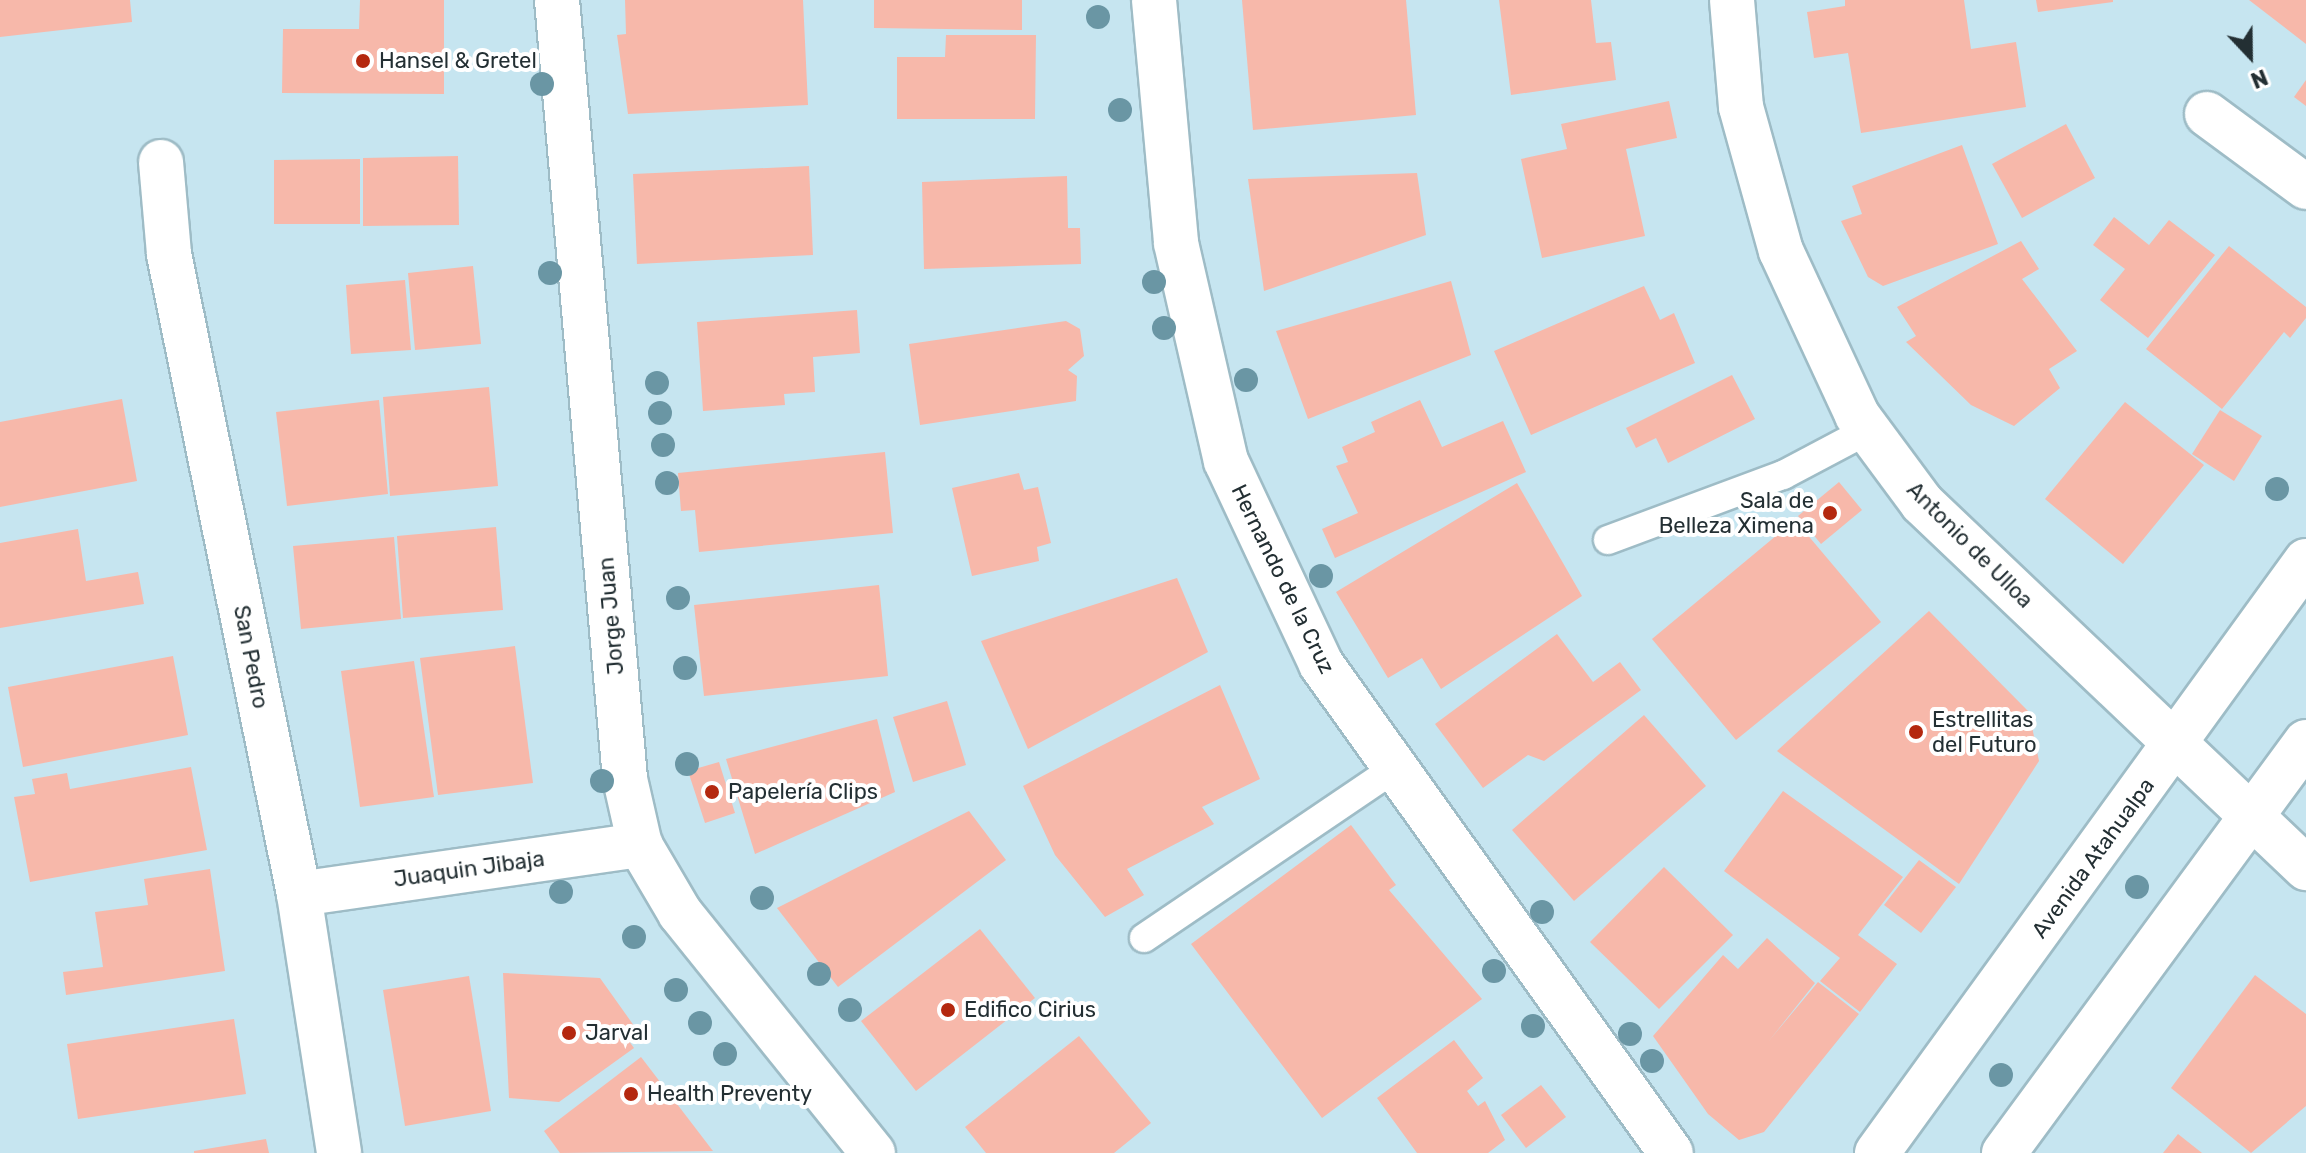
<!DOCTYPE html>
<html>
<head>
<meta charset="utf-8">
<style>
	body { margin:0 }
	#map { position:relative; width:2306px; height:1153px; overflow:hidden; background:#c6e5f0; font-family:Rubik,sans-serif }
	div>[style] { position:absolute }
	.building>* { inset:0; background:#f7b8aa }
	.roads { filter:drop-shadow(2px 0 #9ebcc6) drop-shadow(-2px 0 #9ebcc6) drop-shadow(0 2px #9ebcc6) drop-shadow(0 -2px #9ebcc6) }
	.lane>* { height:28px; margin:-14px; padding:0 14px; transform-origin:14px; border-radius:14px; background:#fff }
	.street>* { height:44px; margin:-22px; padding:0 22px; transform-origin:22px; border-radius:22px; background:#fff }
	.secondary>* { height:44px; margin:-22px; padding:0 22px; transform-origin:22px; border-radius:22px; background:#fff }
	.trees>* { width:24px; height:24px; margin:-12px; border-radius:50%; background:#6a96a4 }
	.dots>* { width:22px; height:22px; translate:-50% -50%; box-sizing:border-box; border:4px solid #fff; border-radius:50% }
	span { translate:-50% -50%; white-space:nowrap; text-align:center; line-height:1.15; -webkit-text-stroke:8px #fff; paint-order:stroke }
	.poi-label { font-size:22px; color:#232f33 }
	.left { translate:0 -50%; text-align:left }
	.right { translate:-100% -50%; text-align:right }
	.street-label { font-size:22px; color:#232f33 }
	.north { position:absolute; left:2210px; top:16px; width:80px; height:80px; -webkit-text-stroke:6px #fff; paint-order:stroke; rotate:158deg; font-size:22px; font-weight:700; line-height:32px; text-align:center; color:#232f33 }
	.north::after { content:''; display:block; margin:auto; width:28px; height:36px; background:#232f33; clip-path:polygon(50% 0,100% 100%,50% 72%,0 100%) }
</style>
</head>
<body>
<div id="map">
	<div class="building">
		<i style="clip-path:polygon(0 0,130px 0,132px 22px,0 37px)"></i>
		<i style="clip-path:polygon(360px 0,444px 0,444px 94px,282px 93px,283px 29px,359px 29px)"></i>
		<i style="clip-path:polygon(625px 0,803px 0,808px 105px,628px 114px,617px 35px,626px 34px)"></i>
		<i style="clip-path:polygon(874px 0,1022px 0,1022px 30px,874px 28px)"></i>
		<i style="clip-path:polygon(1242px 0,1406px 0,1416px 115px,1253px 130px)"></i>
		<i style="clip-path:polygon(1499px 0,1591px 0,1596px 43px,1611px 42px,1616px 80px,1511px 95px)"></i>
		<i style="clip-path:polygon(1845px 0,1964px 0,1971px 49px,2016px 42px,2026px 107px,1861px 133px,1848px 53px,1814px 58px,1807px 12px,1845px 6px)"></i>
		<i style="clip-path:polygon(2036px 0,2113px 0,2113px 2px,2038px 12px)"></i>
		<i style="clip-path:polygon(2249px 0,2306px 0,2306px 44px)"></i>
		<i style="clip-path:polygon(946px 35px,1036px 35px,1035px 119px,897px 119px,897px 57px,945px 57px)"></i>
		<i style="clip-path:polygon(2306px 80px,2306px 106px,2294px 97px)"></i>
		<i style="clip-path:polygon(1669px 101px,1677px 138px,1626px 149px,1645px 236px,1542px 258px,1521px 159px,1567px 149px,1561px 124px)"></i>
		<i style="clip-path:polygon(2066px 124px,2095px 178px,2022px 218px,1992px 164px)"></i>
		<i style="clip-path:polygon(1962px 145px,1998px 244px,1883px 286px,1868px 277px,1841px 221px,1862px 214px,1852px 186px)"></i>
		<i style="clip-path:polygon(458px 156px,459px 225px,363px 226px,363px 158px)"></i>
		<i style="clip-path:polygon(360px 159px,360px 224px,274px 224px,274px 160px)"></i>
		<i style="clip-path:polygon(809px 166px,813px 255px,637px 264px,633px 174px)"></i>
		<i style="clip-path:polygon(1417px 173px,1426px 235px,1264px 291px,1248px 179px)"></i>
		<i style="clip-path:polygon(1067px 176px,1068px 228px,1080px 228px,1081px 264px,924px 269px,922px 182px)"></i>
		<i style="clip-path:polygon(2114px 217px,2149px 245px,2169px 220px,2215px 255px,2148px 338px,2100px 300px,2125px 269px,2093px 245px)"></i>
		<i style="clip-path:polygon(2021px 241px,2039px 269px,2022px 279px,2077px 351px,2049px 369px,2060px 388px,2014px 426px,1971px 405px,1906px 342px,1916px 336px,1897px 307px)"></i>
		<i style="clip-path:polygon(2229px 246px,2306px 307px,2306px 318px,2290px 338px,2284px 332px,2222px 409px,2146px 349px)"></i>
		<i style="clip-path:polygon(473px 266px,481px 344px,415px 350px,408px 273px)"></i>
		<i style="clip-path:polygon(405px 280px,411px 350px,351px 354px,346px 285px)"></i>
		<i style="clip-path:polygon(1451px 281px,1471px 355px,1308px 419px,1276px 331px)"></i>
		<i style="clip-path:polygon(1644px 286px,1660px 320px,1674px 313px,1695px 363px,1531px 435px,1494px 351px)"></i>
		<i style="clip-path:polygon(857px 310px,860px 353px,813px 357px,815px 392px,784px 394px,785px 405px,703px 411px,697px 322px)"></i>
		<i style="clip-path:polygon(1066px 321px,1080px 329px,1084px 356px,1068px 370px,1077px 376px,1076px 401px,920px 425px,909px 344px)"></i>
		<i style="clip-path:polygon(1732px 375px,1755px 419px,1668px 463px,1656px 438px,1636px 448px,1626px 428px)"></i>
		<i style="clip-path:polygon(489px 387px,498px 486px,390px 496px,383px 397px)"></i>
		<i style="clip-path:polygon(122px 399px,137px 481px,0 507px,0 422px)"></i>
		<i style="clip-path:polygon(379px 400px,388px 494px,287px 506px,276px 412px)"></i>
		<i style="clip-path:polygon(1420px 400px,1442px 447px,1503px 421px,1526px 472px,1335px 558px,1322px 529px,1358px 513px,1336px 466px,1348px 462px,1342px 447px,1375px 432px,1371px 422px)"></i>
		<i style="clip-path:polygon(2125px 402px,2204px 465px,2123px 564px,2045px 499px)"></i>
		<i style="clip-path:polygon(2220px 410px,2262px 436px,2234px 481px,2192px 454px)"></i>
		<i style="clip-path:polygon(885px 452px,893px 533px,699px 552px,695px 510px,681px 511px,678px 473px)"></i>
		<i style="clip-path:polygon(1019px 473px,1024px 490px,1038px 487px,1051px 543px,1037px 547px,1039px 561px,972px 576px,952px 488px)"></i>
		<i style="clip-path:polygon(1839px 482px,1862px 510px,1821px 544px,1798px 516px)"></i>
		<i style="clip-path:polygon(1517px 483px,1582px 596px,1441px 689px,1422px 658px,1388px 678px,1336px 592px)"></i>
		<i style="clip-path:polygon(1795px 520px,1881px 622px,1736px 740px,1652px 639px)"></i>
		<i style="clip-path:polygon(496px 527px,503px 610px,403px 618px,397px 536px)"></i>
		<i style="clip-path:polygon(78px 529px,86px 581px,138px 572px,144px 604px,0 628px,0 543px)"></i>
		<i style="clip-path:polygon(394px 537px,401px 619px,301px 629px,293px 546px)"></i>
		<i style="clip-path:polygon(1177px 578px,1208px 652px,1028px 749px,981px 641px)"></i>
		<i style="clip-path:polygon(879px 585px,888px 676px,704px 696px,694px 605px)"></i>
		<i style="clip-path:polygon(1929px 611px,2029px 712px,2039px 761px,1959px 884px,1777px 751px)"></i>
		<i style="clip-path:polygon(1557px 634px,1593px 682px,1620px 662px,1641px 690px,1544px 761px,1528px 755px,1483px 788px,1435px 724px)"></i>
		<i style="clip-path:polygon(515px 646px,533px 783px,438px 795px,420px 658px)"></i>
		<i style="clip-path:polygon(173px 656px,188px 735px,23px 767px,8px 687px)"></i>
		<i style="clip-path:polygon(414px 661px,434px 797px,360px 807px,341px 671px)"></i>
		<i style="clip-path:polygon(1220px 685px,1260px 779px,1202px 807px,1214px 824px,1127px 869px,1144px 895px,1105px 917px,1055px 855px,1023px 786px)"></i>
		<i style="clip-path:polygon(947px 701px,966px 765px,913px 782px,893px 717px)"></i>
		<i style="clip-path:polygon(1644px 715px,1706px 786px,1574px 901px,1512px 830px)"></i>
		<i style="clip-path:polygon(877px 719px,895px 792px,755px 854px,726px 759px)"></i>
		<i style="clip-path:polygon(719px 762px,735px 813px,705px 823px,688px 771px)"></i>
		<i style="clip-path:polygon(191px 767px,207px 850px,30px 882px,14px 797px,35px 794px,32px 779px,67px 773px,70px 789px)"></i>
		<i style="clip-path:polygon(1783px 791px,1903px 877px,1858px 935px,1897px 964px,1860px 1012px,1820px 981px,1840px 958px,1724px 871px)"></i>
		<i style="clip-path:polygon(969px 811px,1006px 860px,838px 987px,777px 908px)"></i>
		<i style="clip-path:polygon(1351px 825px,1396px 885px,1389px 890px,1482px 999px,1322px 1118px,1191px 944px)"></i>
		<i style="clip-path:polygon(1919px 860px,1956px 887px,1921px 933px,1884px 905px)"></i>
		<i style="clip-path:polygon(1664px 867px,1733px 935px,1659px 1009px,1590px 942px)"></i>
		<i style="clip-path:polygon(210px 869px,225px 971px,66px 995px,63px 972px,103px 967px,95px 912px,148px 905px,144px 879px)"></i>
		<i style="clip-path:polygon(980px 929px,1035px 998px,916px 1091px,861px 1021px)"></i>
		<i style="clip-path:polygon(1767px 938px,1815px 983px,1768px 1042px,1818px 982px,1859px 1014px,1764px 1132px,1739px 1140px,1708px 1114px,1653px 1036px,1723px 955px,1738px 969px)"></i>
		<i style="clip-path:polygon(503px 973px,600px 978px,637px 1030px,626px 1037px,634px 1048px,559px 1102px,509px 1098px)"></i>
		<i style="clip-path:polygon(2255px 975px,2306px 1014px,2306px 1106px,2251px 1153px,2171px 1088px)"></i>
		<i style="clip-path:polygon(469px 976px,491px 1111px,405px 1126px,383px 990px)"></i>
		<i style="clip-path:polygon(234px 1019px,246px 1094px,78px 1119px,67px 1044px)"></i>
		<i style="clip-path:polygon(1079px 1036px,1151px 1123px,1114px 1153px,986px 1153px,965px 1127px)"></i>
		<i style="clip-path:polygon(1454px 1040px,1483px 1078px,1467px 1091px,1478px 1106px,1485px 1101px,1505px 1140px,1488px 1153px,1417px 1153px,1377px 1098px)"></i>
		<i style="clip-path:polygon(641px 1057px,713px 1151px,560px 1153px,544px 1131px)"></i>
		<i style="clip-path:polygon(1541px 1085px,1566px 1117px,1526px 1148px,1501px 1115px)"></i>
		<i style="clip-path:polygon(2178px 1134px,2202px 1153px,2163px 1153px)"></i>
		<i style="clip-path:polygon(266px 1139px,269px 1153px,194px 1153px,194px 1151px)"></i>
	</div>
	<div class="roads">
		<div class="lane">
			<i style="left:1608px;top:540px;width:187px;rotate:-20.4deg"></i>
			<i style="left:1783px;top:475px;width:96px;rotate:-27.9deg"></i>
			<i style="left:1144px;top:938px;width:303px;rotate:-34.1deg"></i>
		</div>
		<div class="street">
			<i style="left:557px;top:0;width:782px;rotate:85.01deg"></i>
			<i style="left:625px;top:779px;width:68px;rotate:77.2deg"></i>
			<i style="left:640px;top:845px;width:79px;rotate:59.5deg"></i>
			<i style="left:680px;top:913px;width:308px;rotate:51.2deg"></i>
			<i style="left:1154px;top:0;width:244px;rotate:84.8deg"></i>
			<i style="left:1176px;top:243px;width:224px;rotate:77.1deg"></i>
			<i style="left:1226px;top:461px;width:224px;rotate:64.9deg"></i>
			<i style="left:1321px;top:664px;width:601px;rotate:54.41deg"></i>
			<i style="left:2207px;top:114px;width:123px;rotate:36.4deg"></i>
			<i style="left:161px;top:162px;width:92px;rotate:85deg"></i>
			<i style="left:169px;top:254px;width:653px;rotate:78.52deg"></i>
			<i style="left:299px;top:894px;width:262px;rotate:81.2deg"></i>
			<i style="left:299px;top:894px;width:345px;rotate:-8.2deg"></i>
		</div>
		<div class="secondary">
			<i style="left:1732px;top:0;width:107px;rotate:85.2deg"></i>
			<i style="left:1741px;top:107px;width:149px;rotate:74.5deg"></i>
			<i style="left:1781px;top:251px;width:181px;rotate:65.1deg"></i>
			<i style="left:1857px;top:415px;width:109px;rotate:53.5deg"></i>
			<i style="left:1922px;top:503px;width:530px;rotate:43.55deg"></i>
			<i style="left:1877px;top:1153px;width:731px;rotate:-54.07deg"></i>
			<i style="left:2004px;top:1153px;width:510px;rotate:-53.69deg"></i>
		</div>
	</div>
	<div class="trees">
		<i style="left:1098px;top:17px"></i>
		<i style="left:542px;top:84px"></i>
		<i style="left:1120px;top:110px"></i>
		<i style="left:550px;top:273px"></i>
		<i style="left:1154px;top:282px"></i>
		<i style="left:1164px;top:328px"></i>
		<i style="left:1246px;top:380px"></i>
		<i style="left:657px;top:383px"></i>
		<i style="left:660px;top:413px"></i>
		<i style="left:663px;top:445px"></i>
		<i style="left:667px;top:483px"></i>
		<i style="left:2277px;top:489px"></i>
		<i style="left:1321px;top:576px"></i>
		<i style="left:678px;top:598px"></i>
		<i style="left:685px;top:668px"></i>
		<i style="left:687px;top:764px"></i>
		<i style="left:602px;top:781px"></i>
		<i style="left:2137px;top:887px"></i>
		<i style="left:561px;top:892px"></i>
		<i style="left:762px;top:898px"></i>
		<i style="left:1542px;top:912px"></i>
		<i style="left:634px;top:937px"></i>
		<i style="left:1494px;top:971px"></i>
		<i style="left:819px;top:974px"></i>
		<i style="left:676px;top:990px"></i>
		<i style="left:850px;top:1010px"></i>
		<i style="left:700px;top:1023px"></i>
		<i style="left:1533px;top:1026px"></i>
		<i style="left:1630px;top:1034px"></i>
		<i style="left:725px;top:1054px"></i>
		<i style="left:1652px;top:1061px"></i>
		<i style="left:2001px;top:1075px"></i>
	</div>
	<div class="dots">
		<i style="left:363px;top:61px;background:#b4280f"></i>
		<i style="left:1830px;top:513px;background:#b4280f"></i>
		<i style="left:1916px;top:732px;background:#b4280f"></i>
		<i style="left:712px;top:792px;background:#b4280f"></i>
		<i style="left:948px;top:1010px;background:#b4280f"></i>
		<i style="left:569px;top:1033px;background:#b4280f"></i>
		<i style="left:631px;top:1094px;background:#b4280f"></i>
	</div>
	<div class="poi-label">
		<span class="left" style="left:379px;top:61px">Hansel &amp; Gretel</span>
		<span class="right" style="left:1814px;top:513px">Sala de<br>Belleza Ximena</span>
		<span class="left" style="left:1932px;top:732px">Estrellitas<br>del Futuro</span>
		<span class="left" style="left:728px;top:792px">Papelería Clips</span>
		<span class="left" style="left:964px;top:1010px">Edifico Cirius</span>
		<span class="left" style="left:585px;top:1033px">Jarval</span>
		<span class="left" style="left:647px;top:1094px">Health Preventy</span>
	</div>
	<div class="street-label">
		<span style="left:1970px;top:545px;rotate:45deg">Antonio de Ulloa</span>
		<span style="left:1283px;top:579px;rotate:64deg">Hernando de la Cruz</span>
		<span style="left:611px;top:616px;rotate:-95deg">Jorge Juan</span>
		<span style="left:251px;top:657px;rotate:79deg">San Pedro</span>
		<span style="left:2093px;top:858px;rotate:-54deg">Avenida Atahualpa</span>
		<span style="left:469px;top:869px;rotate:-8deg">Juaquin Jibaja</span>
	</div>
	<div class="north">N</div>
</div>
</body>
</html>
